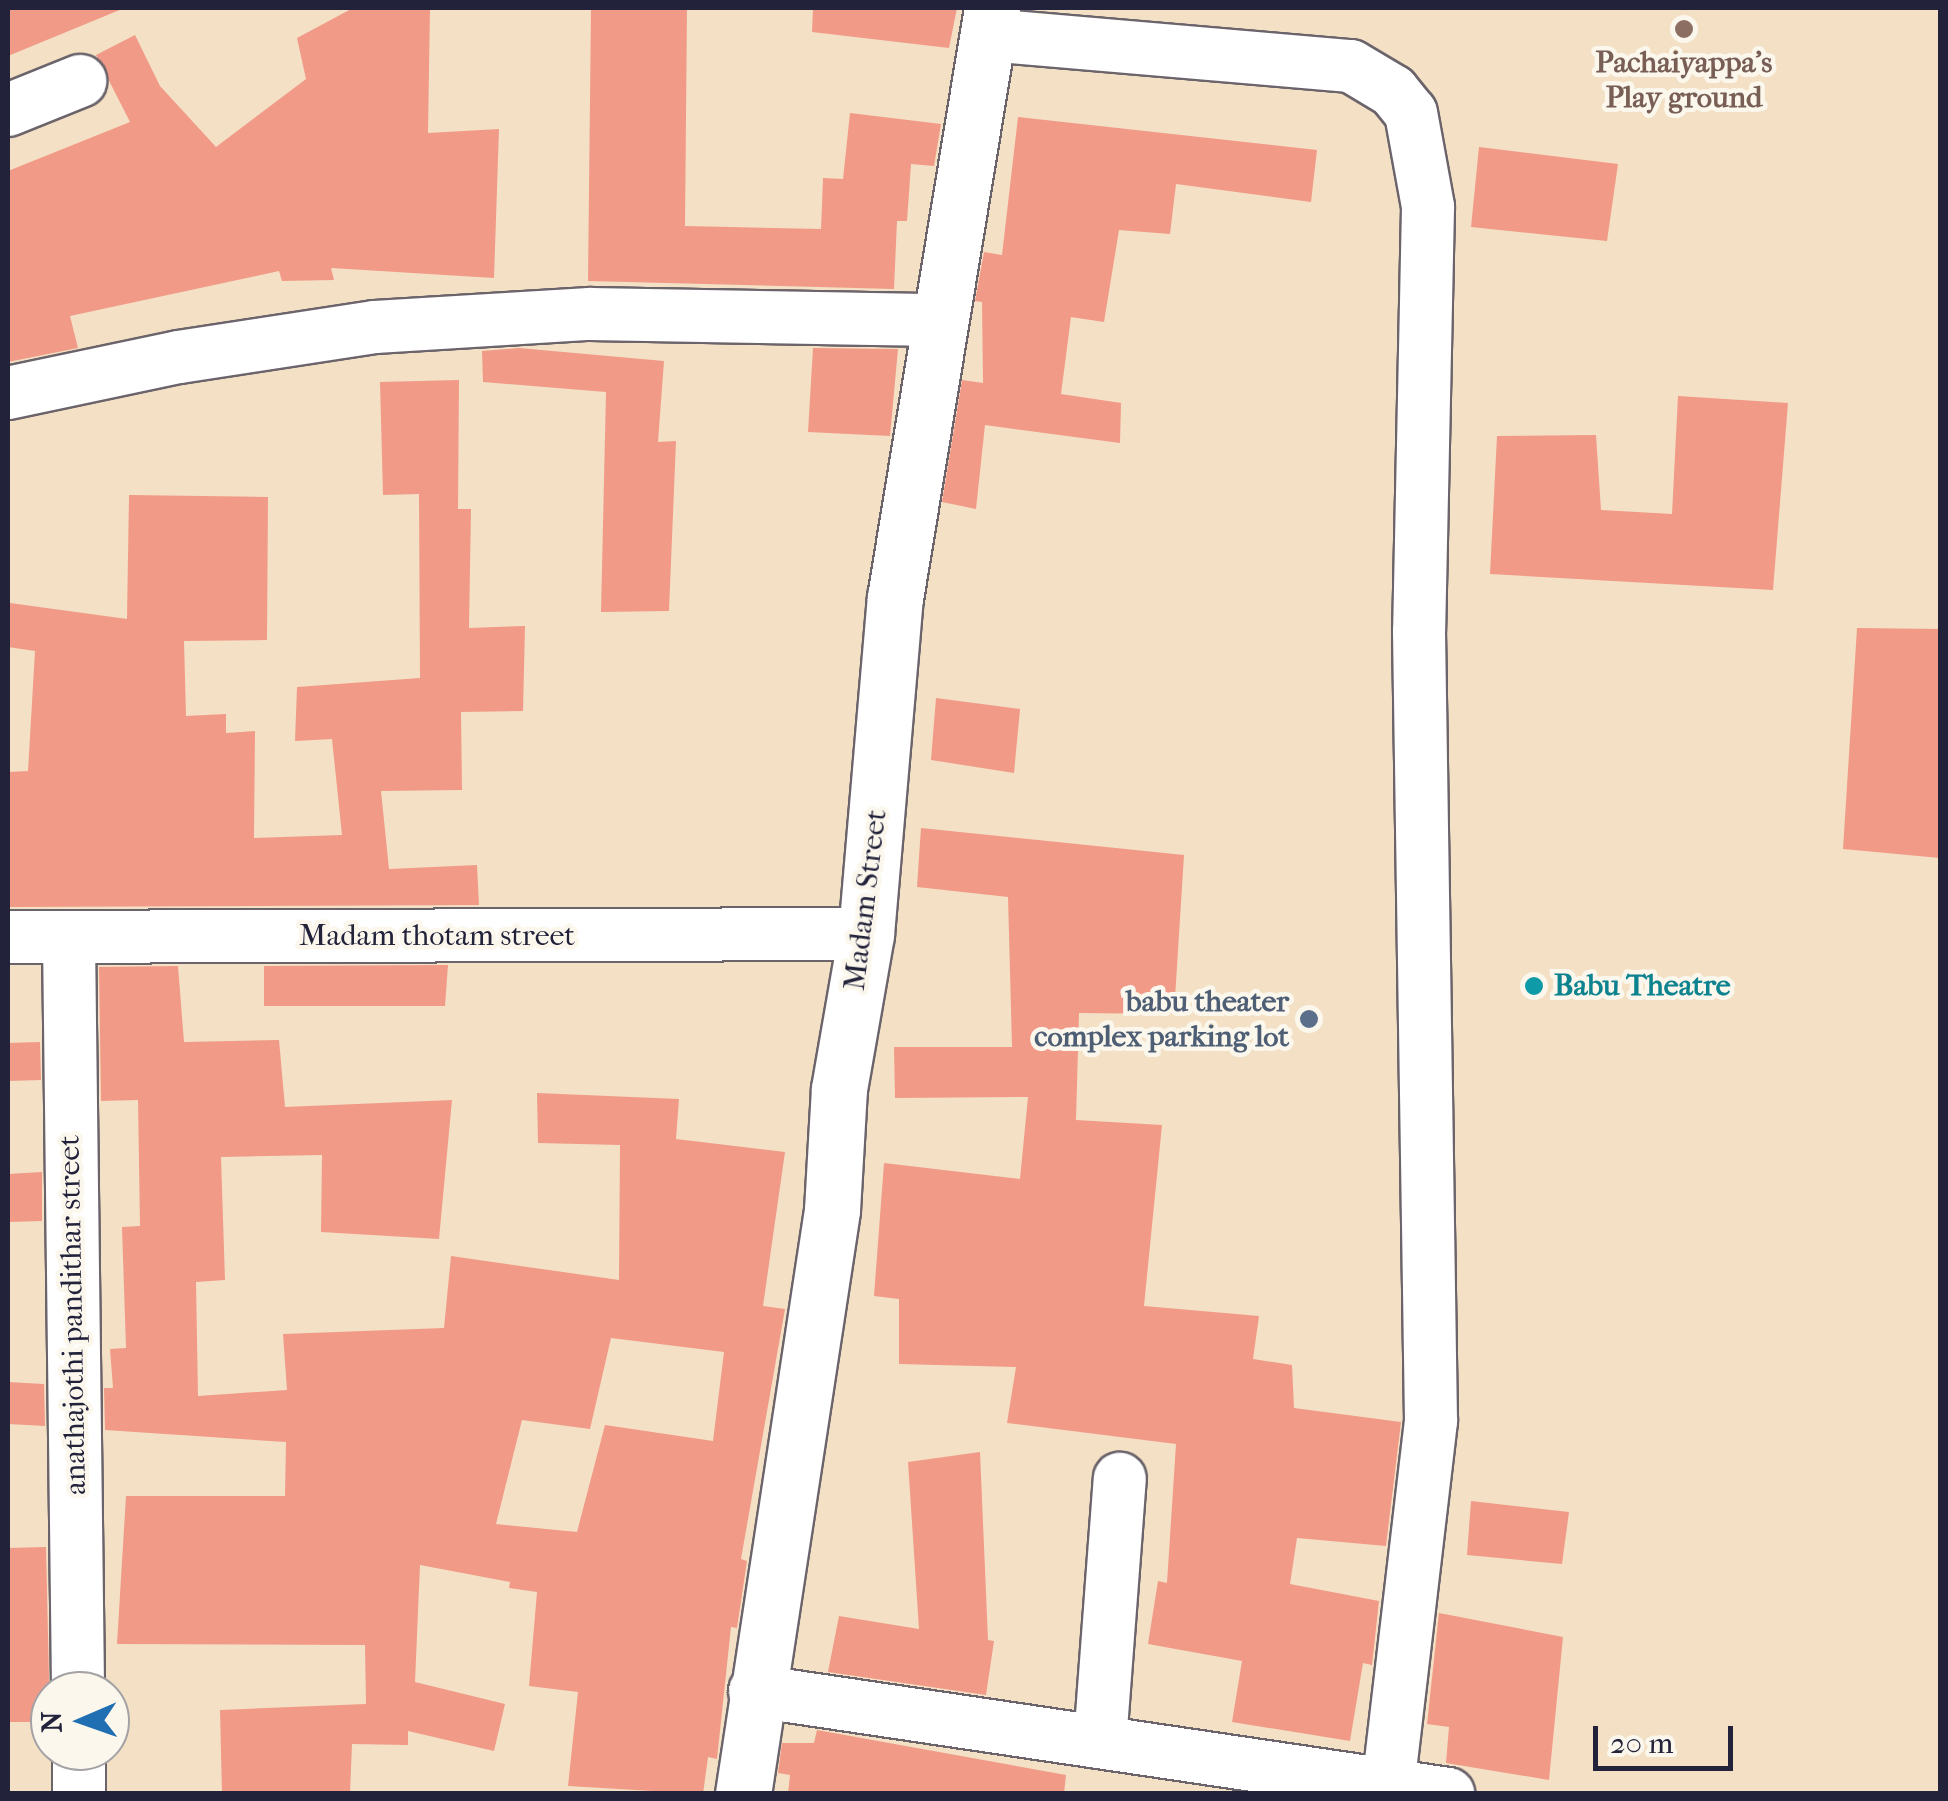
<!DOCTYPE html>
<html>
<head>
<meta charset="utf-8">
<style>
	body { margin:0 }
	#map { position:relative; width:1948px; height:1801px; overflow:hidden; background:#f3e0c5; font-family:"IM FELL French Canon",serif }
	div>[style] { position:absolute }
	.building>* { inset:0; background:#f19a88 }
	.roads { filter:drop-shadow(2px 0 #6b646b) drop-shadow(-2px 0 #6b646b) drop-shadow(0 2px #6b646b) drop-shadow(0 -2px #6b646b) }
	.street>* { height:52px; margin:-26px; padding:0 26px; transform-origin:26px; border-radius:26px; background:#fff }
	.secondary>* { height:55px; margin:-27.5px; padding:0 27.5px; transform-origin:27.5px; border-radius:27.5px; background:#fff }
	.dots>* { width:28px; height:28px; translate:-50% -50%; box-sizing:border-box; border:5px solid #fbf7ec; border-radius:50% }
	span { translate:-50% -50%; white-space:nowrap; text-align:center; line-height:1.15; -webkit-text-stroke:9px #fbf7ec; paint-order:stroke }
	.education-label { font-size:30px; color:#785e54; font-weight:700 }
	.street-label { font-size:30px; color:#22223b }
	.culture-label { font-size:30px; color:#0d838f; font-weight:700 }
	.left { translate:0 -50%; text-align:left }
	.service-label { font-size:30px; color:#4e5e75; font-weight:700 }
	.right { translate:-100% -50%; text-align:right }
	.frame { position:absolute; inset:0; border:10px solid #22223b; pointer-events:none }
	.north { position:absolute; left:30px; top:1671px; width:100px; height:100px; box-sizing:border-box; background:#fbf7ec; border:2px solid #a4a2a5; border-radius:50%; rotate:268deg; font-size:28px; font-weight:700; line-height:40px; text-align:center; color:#22223b }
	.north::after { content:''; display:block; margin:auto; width:35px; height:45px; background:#1f6fb2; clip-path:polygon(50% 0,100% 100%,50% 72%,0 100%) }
	.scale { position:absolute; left:1593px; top:1726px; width:140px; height:45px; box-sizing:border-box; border:5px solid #22223b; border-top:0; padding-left:12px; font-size:30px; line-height:35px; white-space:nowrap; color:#22223b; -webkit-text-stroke:8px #fbf7ec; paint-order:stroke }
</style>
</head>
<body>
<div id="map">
	<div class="building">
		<i style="clip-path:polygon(8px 8px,122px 8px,122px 9px,8px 56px)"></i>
		<i style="clip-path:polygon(353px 8px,430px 8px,428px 133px,499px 129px,494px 278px,331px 268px,334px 280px,282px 281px,279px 271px,70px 316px,78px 348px,8px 362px,8px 171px,130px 122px,96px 55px,135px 35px,160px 86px,216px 147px,306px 79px,297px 38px)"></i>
		<i style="clip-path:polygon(591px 8px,687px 8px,685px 226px,821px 229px,823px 178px,843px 179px,850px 113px,941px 124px,934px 166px,911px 164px,907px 221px,897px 221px,894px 289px,588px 281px)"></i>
		<i style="clip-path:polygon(813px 8px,957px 8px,949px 48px,812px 32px)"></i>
		<i style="clip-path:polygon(1018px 117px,1317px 150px,1311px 202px,1176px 184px,1170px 234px,1119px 230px,1104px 322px,1071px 317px,1061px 394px,1121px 403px,1120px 443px,985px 425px,976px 509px,942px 502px,962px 380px,983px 383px,982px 302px,975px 301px,984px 252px,1002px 255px)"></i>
		<i style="clip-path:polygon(1479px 147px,1618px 164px,1607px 241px,1471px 227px)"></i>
		<i style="clip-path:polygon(519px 348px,664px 361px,658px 442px,676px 441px,669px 611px,601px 612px,606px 392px,483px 382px,482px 351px)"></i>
		<i style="clip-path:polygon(813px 348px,898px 349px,890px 436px,808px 432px)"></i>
		<i style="clip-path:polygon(459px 380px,458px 509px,471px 509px,469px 628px,525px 626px,523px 711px,461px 712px,462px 790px,381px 791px,389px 869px,477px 865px,479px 905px,8px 907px,8px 772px,28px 771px,35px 651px,8px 647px,10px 603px,127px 619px,129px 495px,268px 497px,267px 640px,184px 641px,186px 716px,226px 714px,226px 733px,255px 731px,254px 838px,342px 835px,332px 739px,295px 741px,297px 687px,420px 678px,419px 494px,383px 495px,380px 382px)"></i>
		<i style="clip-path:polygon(1678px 396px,1788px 403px,1773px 590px,1490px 574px,1497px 436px,1596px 435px,1601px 510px,1672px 514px)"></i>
		<i style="clip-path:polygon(1857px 628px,1940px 629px,1940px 858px,1843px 849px)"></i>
		<i style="clip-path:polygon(936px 698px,1020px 709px,1014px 773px,931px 760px)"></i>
		<i style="clip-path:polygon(921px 828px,1184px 855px,1174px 1014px,1079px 1013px,1076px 1120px,1162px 1125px,1144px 1306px,1259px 1316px,1253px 1359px,1292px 1365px,1294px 1408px,1401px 1422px,1386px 1546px,1297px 1538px,1290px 1584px,1379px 1601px,1372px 1665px,1363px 1663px,1350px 1741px,1232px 1722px,1242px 1661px,1148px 1644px,1158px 1581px,1167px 1583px,1176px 1444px,1007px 1423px,1016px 1367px,899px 1364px,899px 1299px,874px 1296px,884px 1163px,1020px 1179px,1028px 1097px,895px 1098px,894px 1047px,1012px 1047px,1008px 897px,917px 887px)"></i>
		<i style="clip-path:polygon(448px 965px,445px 1006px,264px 1006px,264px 966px)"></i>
		<i style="clip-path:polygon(evenodd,178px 966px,184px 1042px,279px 1040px,285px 1107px,452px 1100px,439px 1239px,321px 1232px,322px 1155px,221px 1157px,225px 1280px,196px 1282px,198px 1396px,287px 1390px,283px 1334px,444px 1328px,451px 1256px,619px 1280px,620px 1145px,538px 1143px,537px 1093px,679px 1099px,676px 1139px,785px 1152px,763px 1306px,785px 1309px,741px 1559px,747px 1561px,737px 1628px,731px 1627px,717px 1759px,708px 1757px,703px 1794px,568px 1786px,578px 1692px,529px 1686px,537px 1592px,509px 1588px,510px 1582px,420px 1565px,415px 1682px,505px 1704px,494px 1751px,408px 1731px,408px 1745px,352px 1744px,350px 1794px,222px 1794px,220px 1710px,366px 1704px,365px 1645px,117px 1644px,126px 1496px,285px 1496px,286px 1442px,105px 1430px,104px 1388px,113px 1388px,110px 1349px,126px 1348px,122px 1227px,140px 1226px,138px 1100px,101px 1101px,99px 967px,178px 966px,611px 1338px,724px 1352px,713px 1441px,605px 1425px,577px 1532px,496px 1524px,522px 1420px,590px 1429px,611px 1338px)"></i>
		<i style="clip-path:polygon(40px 1042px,41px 1080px,8px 1081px,8px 1043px)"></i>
		<i style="clip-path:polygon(42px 1172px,42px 1221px,8px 1222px,8px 1174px)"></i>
		<i style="clip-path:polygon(8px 1382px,44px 1384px,45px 1426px,8px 1424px)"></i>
		<i style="clip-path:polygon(980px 1452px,988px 1640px,994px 1641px,986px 1695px,828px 1672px,839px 1616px,919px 1629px,908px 1462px)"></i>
		<i style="clip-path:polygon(1471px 1501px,1569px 1512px,1562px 1564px,1467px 1555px)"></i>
		<i style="clip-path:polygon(46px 1547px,50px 1722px,8px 1722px,8px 1548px)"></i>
		<i style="clip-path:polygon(1439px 1613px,1563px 1637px,1549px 1780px,1446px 1763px,1449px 1727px,1427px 1724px)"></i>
		<i style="clip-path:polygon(817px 1730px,1066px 1775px,1064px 1794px,788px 1794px,790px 1775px,778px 1773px,782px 1743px,814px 1743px)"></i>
	</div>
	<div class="roads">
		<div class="street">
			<i style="left:988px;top:35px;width:364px;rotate:4.9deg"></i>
			<i style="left:1351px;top:66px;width:49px;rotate:30.8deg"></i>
			<i style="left:1393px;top:91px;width:28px;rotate:51deg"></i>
			<i style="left:1411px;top:113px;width:96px;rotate:79.7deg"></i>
			<i style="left:1428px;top:207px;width:424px;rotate:91.2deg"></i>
			<i style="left:1419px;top:631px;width:790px;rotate:89.13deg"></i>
			<i style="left:1431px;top:1421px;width:367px;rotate:96.7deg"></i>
			<i style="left:8px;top:110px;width:78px;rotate:-21.9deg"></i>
			<i style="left:8px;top:393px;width:175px;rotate:-11.9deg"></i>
			<i style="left:179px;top:357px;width:198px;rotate:-8.7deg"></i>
			<i style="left:375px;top:327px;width:215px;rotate:-3.5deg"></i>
			<i style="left:590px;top:314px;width:351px;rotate:1deg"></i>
			<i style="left:8px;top:937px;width:858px;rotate:-0.2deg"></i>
			<i style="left:69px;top:939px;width:752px;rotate:89.31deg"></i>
			<i style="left:755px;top:1691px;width:701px;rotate:8.45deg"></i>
			<i style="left:1100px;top:1742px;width:264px;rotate:-85.7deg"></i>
			<i style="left:79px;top:1751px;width:43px;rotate:90deg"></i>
		</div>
		<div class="secondary">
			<i style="left:743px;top:1794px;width:591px;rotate:-81.33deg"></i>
			<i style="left:832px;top:1210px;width:121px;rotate:-86.7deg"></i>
			<i style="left:839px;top:1089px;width:157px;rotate:-80.1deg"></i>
			<i style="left:866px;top:934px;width:337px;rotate:-85.1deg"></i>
			<i style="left:895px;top:598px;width:598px;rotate:-80.66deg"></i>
		</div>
	</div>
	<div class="dots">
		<i style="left:1684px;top:29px;background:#8d6e63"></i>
		<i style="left:1534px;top:986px;background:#0f9aa8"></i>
		<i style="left:1309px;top:1019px;background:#5c6f8a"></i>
	</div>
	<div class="education-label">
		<span style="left:1684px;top:80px">Pachaiyappa's<br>Play ground</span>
	</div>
	<div class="street-label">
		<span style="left:866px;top:900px;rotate:-83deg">Madam Street</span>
		<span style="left:437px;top:936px">Madam thotam street</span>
		<span style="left:73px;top:1315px;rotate:-91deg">anathajothi pandithar street</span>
	</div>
	<div class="culture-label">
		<span class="left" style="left:1554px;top:986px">Babu Theatre</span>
	</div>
	<div class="service-label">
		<span class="right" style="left:1289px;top:1019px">babu theater<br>complex parking lot</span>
	</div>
	<div class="frame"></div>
	<div class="north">N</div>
	<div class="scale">20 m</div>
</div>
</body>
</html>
